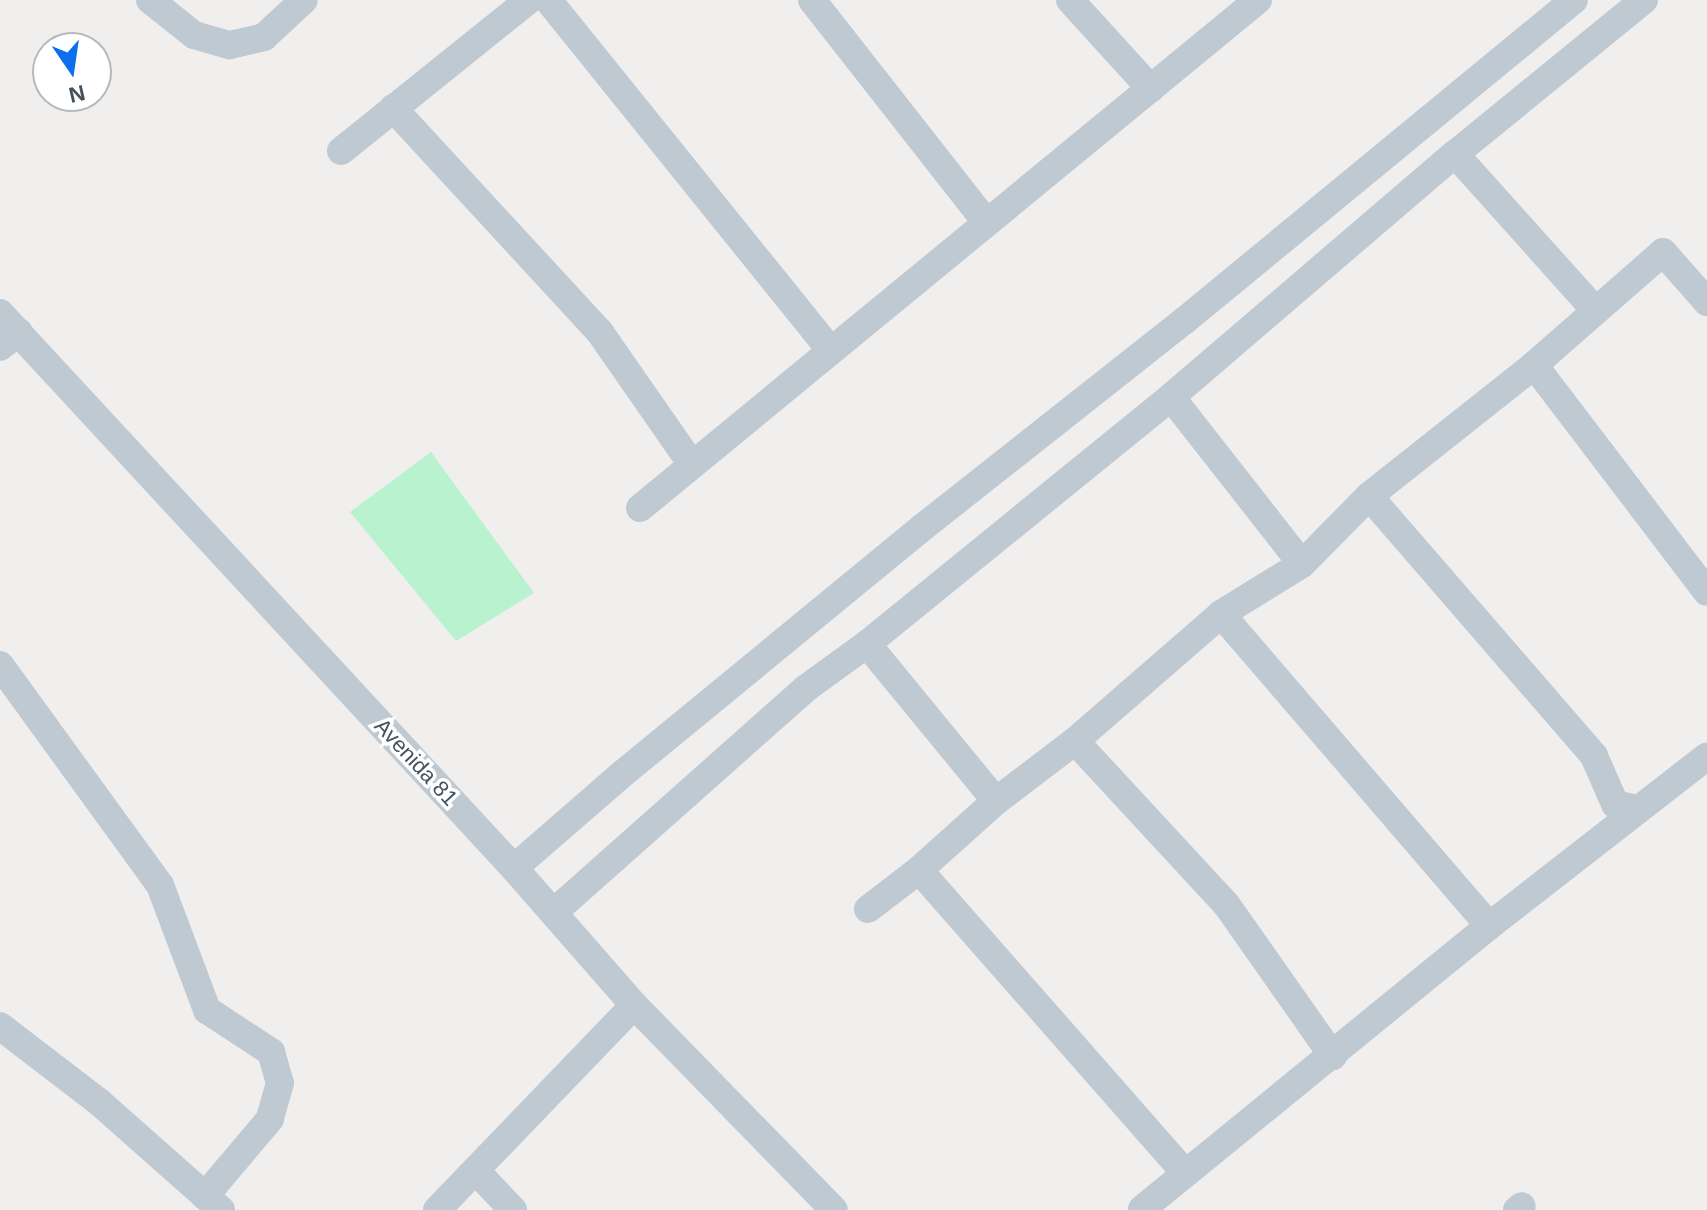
<!DOCTYPE html>
<html>
<head>
<meta charset="utf-8">
<style>
	body { margin:0 }
	#map { position:relative; width:1707px; height:1210px; overflow:hidden; background:#f1eeee; font-family:Helvetica,sans-serif }
	div>[style] { position:absolute }
	.green>* { inset:0; background:#b9f2cf }
	.minor>* { height:28px; margin:-14px; padding:0 14px; transform-origin:14px; border-radius:14px; background:#bec9d2 }
	span { translate:-50% -50%; white-space:nowrap; text-align:center; line-height:1.15; -webkit-text-stroke:7px #fff; paint-order:stroke }
	.street-label { font-size:22px; color:#45525d }
	.north { position:absolute; left:32px; top:32px; width:80px; height:80px; box-sizing:border-box; background:#fff; border:2px solid #b5babe; border-radius:50%; rotate:167deg; font-size:22px; font-weight:700; line-height:32px; text-align:center; color:#45525d }
	.north::after { content:''; display:block; margin:auto; width:28px; height:36px; background:#0c70ee; clip-path:polygon(50% 0,100% 100%,50% 72%,0 100%) }
</style>
</head>
<body>
<div id="map">
	<div class="green">
		<i style="clip-path:polygon(431px 452px,534px 593px,456px 641px,350px 512px)"></i>
	</div>
	<div class="minor">
		<i style="left:150px;top:0;width:56px;rotate:38.5deg"></i>
		<i style="left:194px;top:35px;width:37px;rotate:16deg"></i>
		<i style="left:230px;top:45px;width:35px;rotate:-13deg"></i>
		<i style="left:264px;top:37px;width:54px;rotate:-42.8deg"></i>
		<i style="left:548px;top:0;width:449px;rotate:51.1deg"></i>
		<i style="left:812px;top:0;width:281px;rotate:51.9deg"></i>
		<i style="left:1070px;top:0;width:120px;rotate:47.7deg"></i>
		<i style="left:393px;top:108px;width:304px;rotate:47.3deg"></i>
		<i style="left:599px;top:331px;width:163px;rotate:55.2deg"></i>
		<i style="left:341px;top:151px;width:241px;rotate:-38.8deg"></i>
		<i style="left:1455px;top:154px;width:208px;rotate:48.1deg"></i>
		<i style="left:0;top:313px;width:756px;rotate:47.2deg"></i>
		<i style="left:514px;top:868px;width:182px;rotate:48.8deg"></i>
		<i style="left:634px;top:1005px;width:286px;rotate:45.7deg"></i>
		<i style="left:0;top:347px;width:24px;rotate:-38deg"></i>
		<i style="left:1534px;top:365px;width:285px;rotate:52.7deg"></i>
		<i style="left:1171px;top:397px;width:212px;rotate:51.9deg"></i>
		<i style="left:1369px;top:496px;width:344px;rotate:49.1deg"></i>
		<i style="left:1594px;top:756px;width:52px;rotate:66.4deg"></i>
		<i style="left:1615px;top:804px;width:23px;rotate:13deg"></i>
		<i style="left:640px;top:508px;width:800px;rotate:-39.42deg"></i>
		<i style="left:1221px;top:614px;width:411px;rotate:49.3deg"></i>
		<i style="left:867px;top:644px;width:203px;rotate:50.6deg"></i>
		<i style="left:0;top:665px;width:272px;rotate:54deg"></i>
		<i style="left:160px;top:885px;width:134px;rotate:69.4deg"></i>
		<i style="left:207px;top:1010px;width:77px;rotate:33.3deg"></i>
		<i style="left:271px;top:1052px;width:32px;rotate:74deg"></i>
		<i style="left:280px;top:1083px;width:37px;rotate:106deg"></i>
		<i style="left:270px;top:1119px;width:101px;rotate:130.2deg"></i>
		<i style="left:1075px;top:741px;width:222px;rotate:47.2deg"></i>
		<i style="left:1226px;top:904px;width:186px;rotate:54.9deg"></i>
		<i style="left:514px;top:868px;width:142px;rotate:-41deg"></i>
		<i style="left:621px;top:775px;width:391px;rotate:-39.4deg"></i>
		<i style="left:923px;top:527px;width:333px;rotate:-38.3deg"></i>
		<i style="left:1184px;top:321px;width:505px;rotate:-39.46deg"></i>
		<i style="left:919px;top:870px;width:403px;rotate:48.7deg"></i>
		<i style="left:868px;top:909px;width:64px;rotate:-37.4deg"></i>
		<i style="left:919px;top:870px;width:103px;rotate:-41.9deg"></i>
		<i style="left:996px;top:801px;width:99px;rotate:-37.2deg"></i>
		<i style="left:1075px;top:741px;width:194px;rotate:-41deg"></i>
		<i style="left:1221px;top:614px;width:95px;rotate:-31.7deg"></i>
		<i style="left:1302px;top:564px;width:95px;rotate:-45.4deg"></i>
		<i style="left:1369px;top:496px;width:211px;rotate:-38.4deg"></i>
		<i style="left:1534px;top:365px;width:171px;rotate:-41.2deg"></i>
		<i style="left:1663px;top:252px;width:67px;rotate:48.7deg"></i>
		<i style="left:554px;top:912px;width:336px;rotate:-41.6deg"></i>
		<i style="left:805px;top:689px;width:77px;rotate:-36deg"></i>
		<i style="left:867px;top:644px;width:392px;rotate:-39.1deg"></i>
		<i style="left:1171px;top:397px;width:374px;rotate:-40.6deg"></i>
		<i style="left:1455px;top:154px;width:244px;rotate:-39.2deg"></i>
		<i style="left:0;top:1026px;width:125px;rotate:37.5deg"></i>
		<i style="left:99px;top:1102px;width:163px;rotate:41.5deg"></i>
		<i style="left:476px;top:1171px;width:54px;rotate:46.5deg"></i>
		<i style="left:1142px;top:1209px;width:448px;rotate:-39.2deg"></i>
		<i style="left:1489px;top:926px;width:276px;rotate:-37.9deg"></i>
		<i style="left:437px;top:1210px;width:284px;rotate:-46.1deg"></i>
		<i style="left:1517px;top:1210px;width:6px;rotate:-39deg"></i>
	</div>
	<div class="street-label">
		<span style="left:416px;top:762px;rotate:47deg">Avenida 81</span>
	</div>
	<div class="north">N</div>
</div>
</body>
</html>
